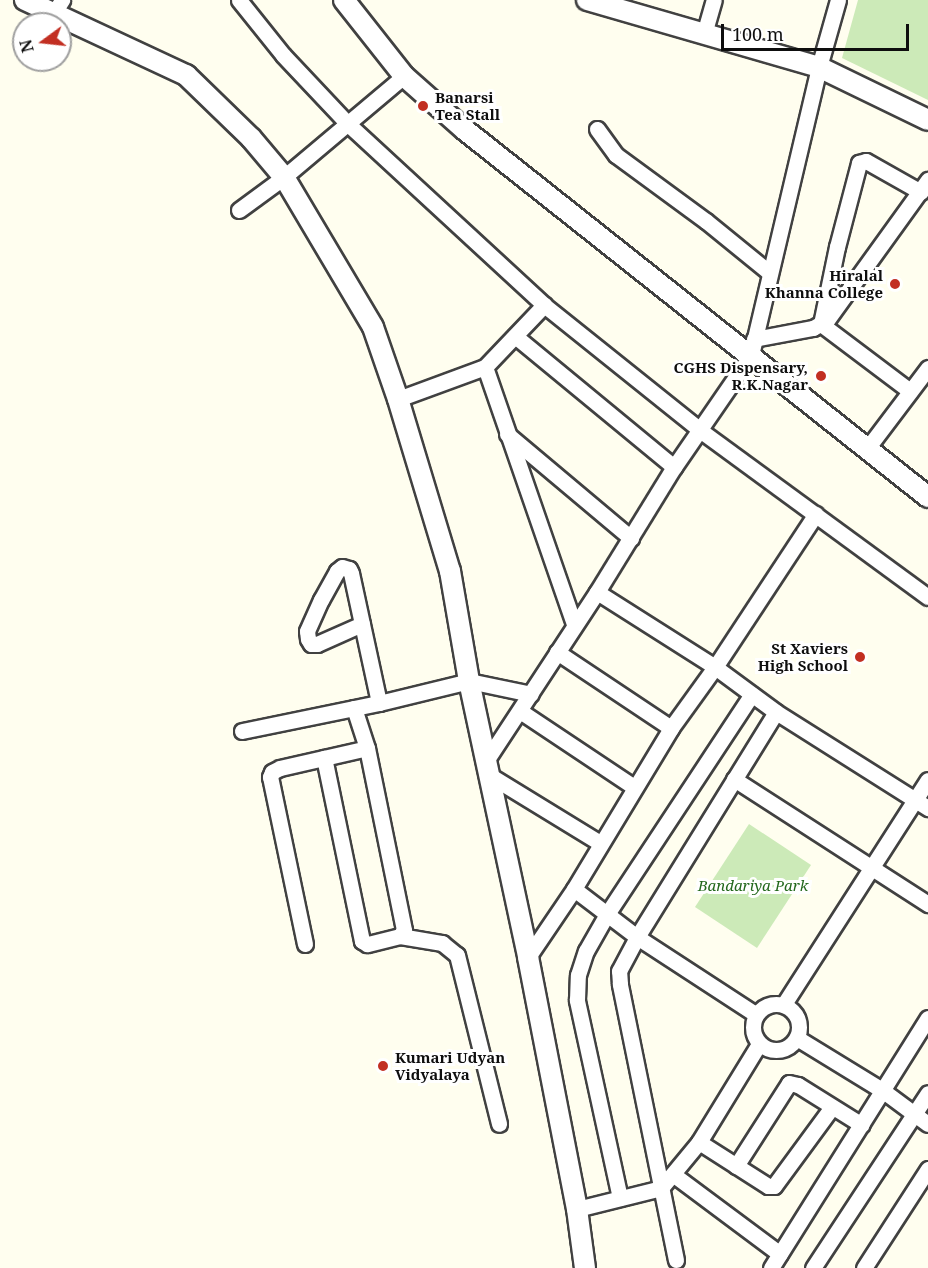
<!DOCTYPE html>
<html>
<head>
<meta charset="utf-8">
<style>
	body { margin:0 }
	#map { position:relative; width:928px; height:1268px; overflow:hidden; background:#fffeef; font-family:"Noto Serif",serif }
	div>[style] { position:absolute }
	.green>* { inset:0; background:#cceab8 }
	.roads { filter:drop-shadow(2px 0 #414141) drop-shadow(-2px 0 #414141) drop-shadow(0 2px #414141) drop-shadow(0 -2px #414141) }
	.minor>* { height:15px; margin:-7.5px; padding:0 7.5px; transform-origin:7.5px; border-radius:7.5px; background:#fff }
	.minor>.ring { margin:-7.5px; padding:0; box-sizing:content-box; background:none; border:15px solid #fff; border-radius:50% }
	.tertiary>* { height:20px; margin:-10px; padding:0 10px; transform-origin:10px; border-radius:10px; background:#fff }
	.dots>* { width:16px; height:16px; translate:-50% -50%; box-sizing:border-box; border:3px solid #fff; border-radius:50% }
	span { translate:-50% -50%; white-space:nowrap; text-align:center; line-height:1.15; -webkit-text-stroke:6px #fff; paint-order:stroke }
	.poi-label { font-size:15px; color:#0e0e0e; font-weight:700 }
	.left { translate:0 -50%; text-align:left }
	.right { translate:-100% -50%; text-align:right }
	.park-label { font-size:15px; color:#23681c; font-style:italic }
	.north { position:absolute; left:12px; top:12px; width:60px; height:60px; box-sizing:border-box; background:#fff; border:2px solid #9f9f9f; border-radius:50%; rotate:255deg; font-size:16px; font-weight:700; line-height:24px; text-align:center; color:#0e0e0e }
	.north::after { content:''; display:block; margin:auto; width:21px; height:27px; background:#c22f22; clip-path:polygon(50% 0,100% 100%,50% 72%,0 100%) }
	.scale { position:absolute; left:721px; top:24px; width:188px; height:27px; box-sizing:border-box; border:3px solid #0e0e0e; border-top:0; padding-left:8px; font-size:18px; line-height:21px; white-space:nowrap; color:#0e0e0e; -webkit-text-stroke:4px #fff; paint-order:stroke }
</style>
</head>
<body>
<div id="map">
	<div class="green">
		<i style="clip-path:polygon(858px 0,928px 0,928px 100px,842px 58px)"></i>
		<i style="clip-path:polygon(749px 824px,811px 865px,757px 948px,695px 907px)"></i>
	</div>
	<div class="roads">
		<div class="minor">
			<i style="left:239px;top:0;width:70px;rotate:51.3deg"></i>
			<i style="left:283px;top:55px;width:95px;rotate:46.7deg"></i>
			<i style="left:348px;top:124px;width:267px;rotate:42.7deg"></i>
			<i style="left:544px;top:305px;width:201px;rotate:38.7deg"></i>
			<i style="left:701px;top:431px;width:281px;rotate:36.2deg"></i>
			<i style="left:53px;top:14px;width:17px;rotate:-57deg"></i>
			<i style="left:704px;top:34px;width:35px;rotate:-74deg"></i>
			<i style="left:597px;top:129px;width:32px;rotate:54deg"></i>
			<i style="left:616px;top:155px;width:112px;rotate:36.3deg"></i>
			<i style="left:706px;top:221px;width:82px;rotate:39.1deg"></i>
			<i style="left:239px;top:210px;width:56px;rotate:-36.3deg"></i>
			<i style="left:284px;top:177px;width:157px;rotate:-40.1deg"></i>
			<i style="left:515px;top:336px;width:206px;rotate:39.5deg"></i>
			<i style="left:754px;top:339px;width:60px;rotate:-10.6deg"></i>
			<i style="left:813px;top:328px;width:16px;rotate:-30deg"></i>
			<i style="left:827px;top:320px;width:173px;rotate:-54.2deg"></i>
			<i style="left:485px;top:367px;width:272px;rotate:70.9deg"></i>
			<i style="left:910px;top:391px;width:111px;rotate:-143deg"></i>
			<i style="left:821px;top:324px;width:79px;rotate:-78.3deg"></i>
			<i style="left:837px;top:247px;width:87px;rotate:-75.3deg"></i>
			<i style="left:859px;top:163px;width:7px;rotate:-16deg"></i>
			<i style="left:866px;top:161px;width:63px;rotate:29.4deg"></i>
			<i style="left:398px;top:399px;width:93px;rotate:-20.2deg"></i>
			<i style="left:485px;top:367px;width:86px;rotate:-46.4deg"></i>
			<i style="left:507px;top:434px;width:162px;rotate:40deg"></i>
			<i style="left:866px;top:450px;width:103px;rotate:-52.9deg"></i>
			<i style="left:597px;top:592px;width:140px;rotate:32.4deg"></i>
			<i style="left:715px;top:667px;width:76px;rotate:36.4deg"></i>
			<i style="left:776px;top:712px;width:180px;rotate:32.3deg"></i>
			<i style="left:362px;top:624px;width:49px;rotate:156deg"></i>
			<i style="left:317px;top:644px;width:6px;rotate:180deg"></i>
			<i style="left:311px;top:644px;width:6px;rotate:-121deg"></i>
			<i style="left:308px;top:639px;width:8px;rotate:-97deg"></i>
			<i style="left:307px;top:631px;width:34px;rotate:-66deg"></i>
			<i style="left:321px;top:600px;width:33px;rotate:-61deg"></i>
			<i style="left:337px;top:571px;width:6px;rotate:-39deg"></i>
			<i style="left:342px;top:567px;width:7px;rotate:16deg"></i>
			<i style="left:349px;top:569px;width:4px;rotate:63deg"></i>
			<i style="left:351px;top:573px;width:133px;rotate:77.8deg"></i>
			<i style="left:557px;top:652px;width:137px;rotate:33.7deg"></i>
			<i style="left:354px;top:708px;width:42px;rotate:72deg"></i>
			<i style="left:520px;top:711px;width:137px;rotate:33.7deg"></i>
			<i style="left:242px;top:731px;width:140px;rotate:-11.6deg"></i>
			<i style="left:379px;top:703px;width:93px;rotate:-13.7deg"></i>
			<i style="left:469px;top:681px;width:63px;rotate:11.8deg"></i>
			<i style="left:486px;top:761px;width:202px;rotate:-56.7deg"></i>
			<i style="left:597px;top:592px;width:147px;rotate:-58.4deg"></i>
			<i style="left:674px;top:467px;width:136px;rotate:-55.5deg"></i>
			<i style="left:751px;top:355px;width:296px;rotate:-76.7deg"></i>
			<i style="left:819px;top:67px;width:70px;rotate:-74.2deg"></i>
			<i style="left:489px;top:775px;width:130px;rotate:31.5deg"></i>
			<i style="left:734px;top:779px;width:231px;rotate:32.8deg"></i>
			<i style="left:574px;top:889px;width:79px;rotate:37.3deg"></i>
			<i style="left:637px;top:937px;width:141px;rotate:33.1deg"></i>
			<i style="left:400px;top:936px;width:43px;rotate:9.5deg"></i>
			<i style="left:442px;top:943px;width:19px;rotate:39deg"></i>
			<i style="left:457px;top:955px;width:174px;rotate:76deg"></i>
			<i style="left:305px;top:944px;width:171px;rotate:-101.8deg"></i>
			<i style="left:270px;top:777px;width:5px;rotate:-68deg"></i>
			<i style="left:272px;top:772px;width:9px;rotate:-27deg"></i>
			<i style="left:280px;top:768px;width:89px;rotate:-12.9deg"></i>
			<i style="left:367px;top:748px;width:186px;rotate:78.5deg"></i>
			<i style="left:404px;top:930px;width:7px;rotate:124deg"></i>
			<i style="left:400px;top:936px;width:34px;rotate:166deg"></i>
			<i style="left:367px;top:944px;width:6px;rotate:-149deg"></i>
			<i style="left:362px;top:941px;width:187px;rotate:-101.7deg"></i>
			<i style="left:528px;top:957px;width:82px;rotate:-55.9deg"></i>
			<i style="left:574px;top:889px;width:188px;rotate:-58.9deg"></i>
			<i style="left:671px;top:728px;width:75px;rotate:-54.2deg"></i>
			<i style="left:715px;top:667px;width:183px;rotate:-56.6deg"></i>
			<i class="ring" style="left:753px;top:1004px;width:31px;height:31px"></i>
			<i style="left:784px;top:1004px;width:266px;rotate:-57.3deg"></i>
			<i style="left:797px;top:1038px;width:100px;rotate:31.5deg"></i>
			<i style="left:882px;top:1090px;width:57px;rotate:36.5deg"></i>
			<i style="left:699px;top:1142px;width:82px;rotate:32.5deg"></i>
			<i style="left:768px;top:1186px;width:6px"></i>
			<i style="left:774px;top:1186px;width:98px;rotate:-53.7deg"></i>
			<i style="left:736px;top:1166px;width:98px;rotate:-57.4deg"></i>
			<i style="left:789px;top:1083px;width:9px;rotate:13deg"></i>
			<i style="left:798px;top:1085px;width:75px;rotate:32deg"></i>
			<i style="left:674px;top:1175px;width:132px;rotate:36.7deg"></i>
			<i style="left:620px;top:1198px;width:203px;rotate:-102.3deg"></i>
			<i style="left:577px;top:1000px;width:25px;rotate:-88deg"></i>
			<i style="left:578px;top:975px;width:25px;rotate:-72deg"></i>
			<i style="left:586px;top:951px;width:43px;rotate:-60.4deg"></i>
			<i style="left:607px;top:914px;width:263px;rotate:-56.6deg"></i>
			<i style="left:577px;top:1209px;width:87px;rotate:-14deg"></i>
			<i style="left:661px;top:1188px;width:60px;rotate:-50.4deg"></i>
			<i style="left:699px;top:1142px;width:115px;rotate:-58.5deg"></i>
			<i style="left:676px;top:1260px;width:282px;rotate:-101.5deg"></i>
			<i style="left:620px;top:984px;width:13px;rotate:-94deg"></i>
			<i style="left:619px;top:971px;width:38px;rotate:-62deg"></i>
			<i style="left:637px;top:937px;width:264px;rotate:-58.3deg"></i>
			<i style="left:771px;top:1268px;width:295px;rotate:-57.9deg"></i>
			<i style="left:813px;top:1268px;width:209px;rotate:-56.7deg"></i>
			<i style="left:864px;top:1268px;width:118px;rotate:-57.1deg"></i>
		</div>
		<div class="tertiary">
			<i style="left:25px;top:0;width:178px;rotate:25deg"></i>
			<i style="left:186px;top:75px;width:91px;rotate:44.1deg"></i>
			<i style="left:251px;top:138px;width:51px;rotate:49.8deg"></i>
			<i style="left:284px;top:177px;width:174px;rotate:59.3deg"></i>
			<i style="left:373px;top:327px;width:76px;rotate:70.9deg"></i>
			<i style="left:398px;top:399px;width:180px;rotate:73.2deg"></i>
			<i style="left:450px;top:571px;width:112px;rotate:80.2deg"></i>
			<i style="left:469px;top:681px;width:282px;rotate:77.9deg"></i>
			<i style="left:528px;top:957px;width:257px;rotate:79deg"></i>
			<i style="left:577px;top:1209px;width:60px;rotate:82.3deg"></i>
			<i style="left:344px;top:0;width:97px;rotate:51.7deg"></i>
			<i style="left:404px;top:76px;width:81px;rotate:41.5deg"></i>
			<i style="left:465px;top:130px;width:591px;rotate:38.4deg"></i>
			<i style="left:587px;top:0;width:241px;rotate:16.1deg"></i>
			<i style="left:819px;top:67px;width:121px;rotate:25.9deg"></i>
		</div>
	</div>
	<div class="dots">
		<i style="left:423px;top:106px;background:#c22f22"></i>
		<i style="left:895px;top:284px;background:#c22f22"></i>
		<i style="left:821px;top:376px;background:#c22f22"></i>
		<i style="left:860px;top:657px;background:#c22f22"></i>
		<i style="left:383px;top:1066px;background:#c22f22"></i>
	</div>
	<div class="poi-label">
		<span class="left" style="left:435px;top:106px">Banarsi<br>Tea Stall</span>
		<span class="right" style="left:883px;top:284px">Hiralal<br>Khanna College</span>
		<span class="right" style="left:808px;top:376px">CGHS Dispensary,<br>R.K.Nagar</span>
		<span class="right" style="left:848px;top:657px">St Xaviers<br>High School</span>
		<span class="left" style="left:395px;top:1066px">Kumari Udyan<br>Vidyalaya</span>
	</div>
	<div class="park-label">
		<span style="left:753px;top:886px">Bandariya Park</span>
	</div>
	<div class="north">N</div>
	<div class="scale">100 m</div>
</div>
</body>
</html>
